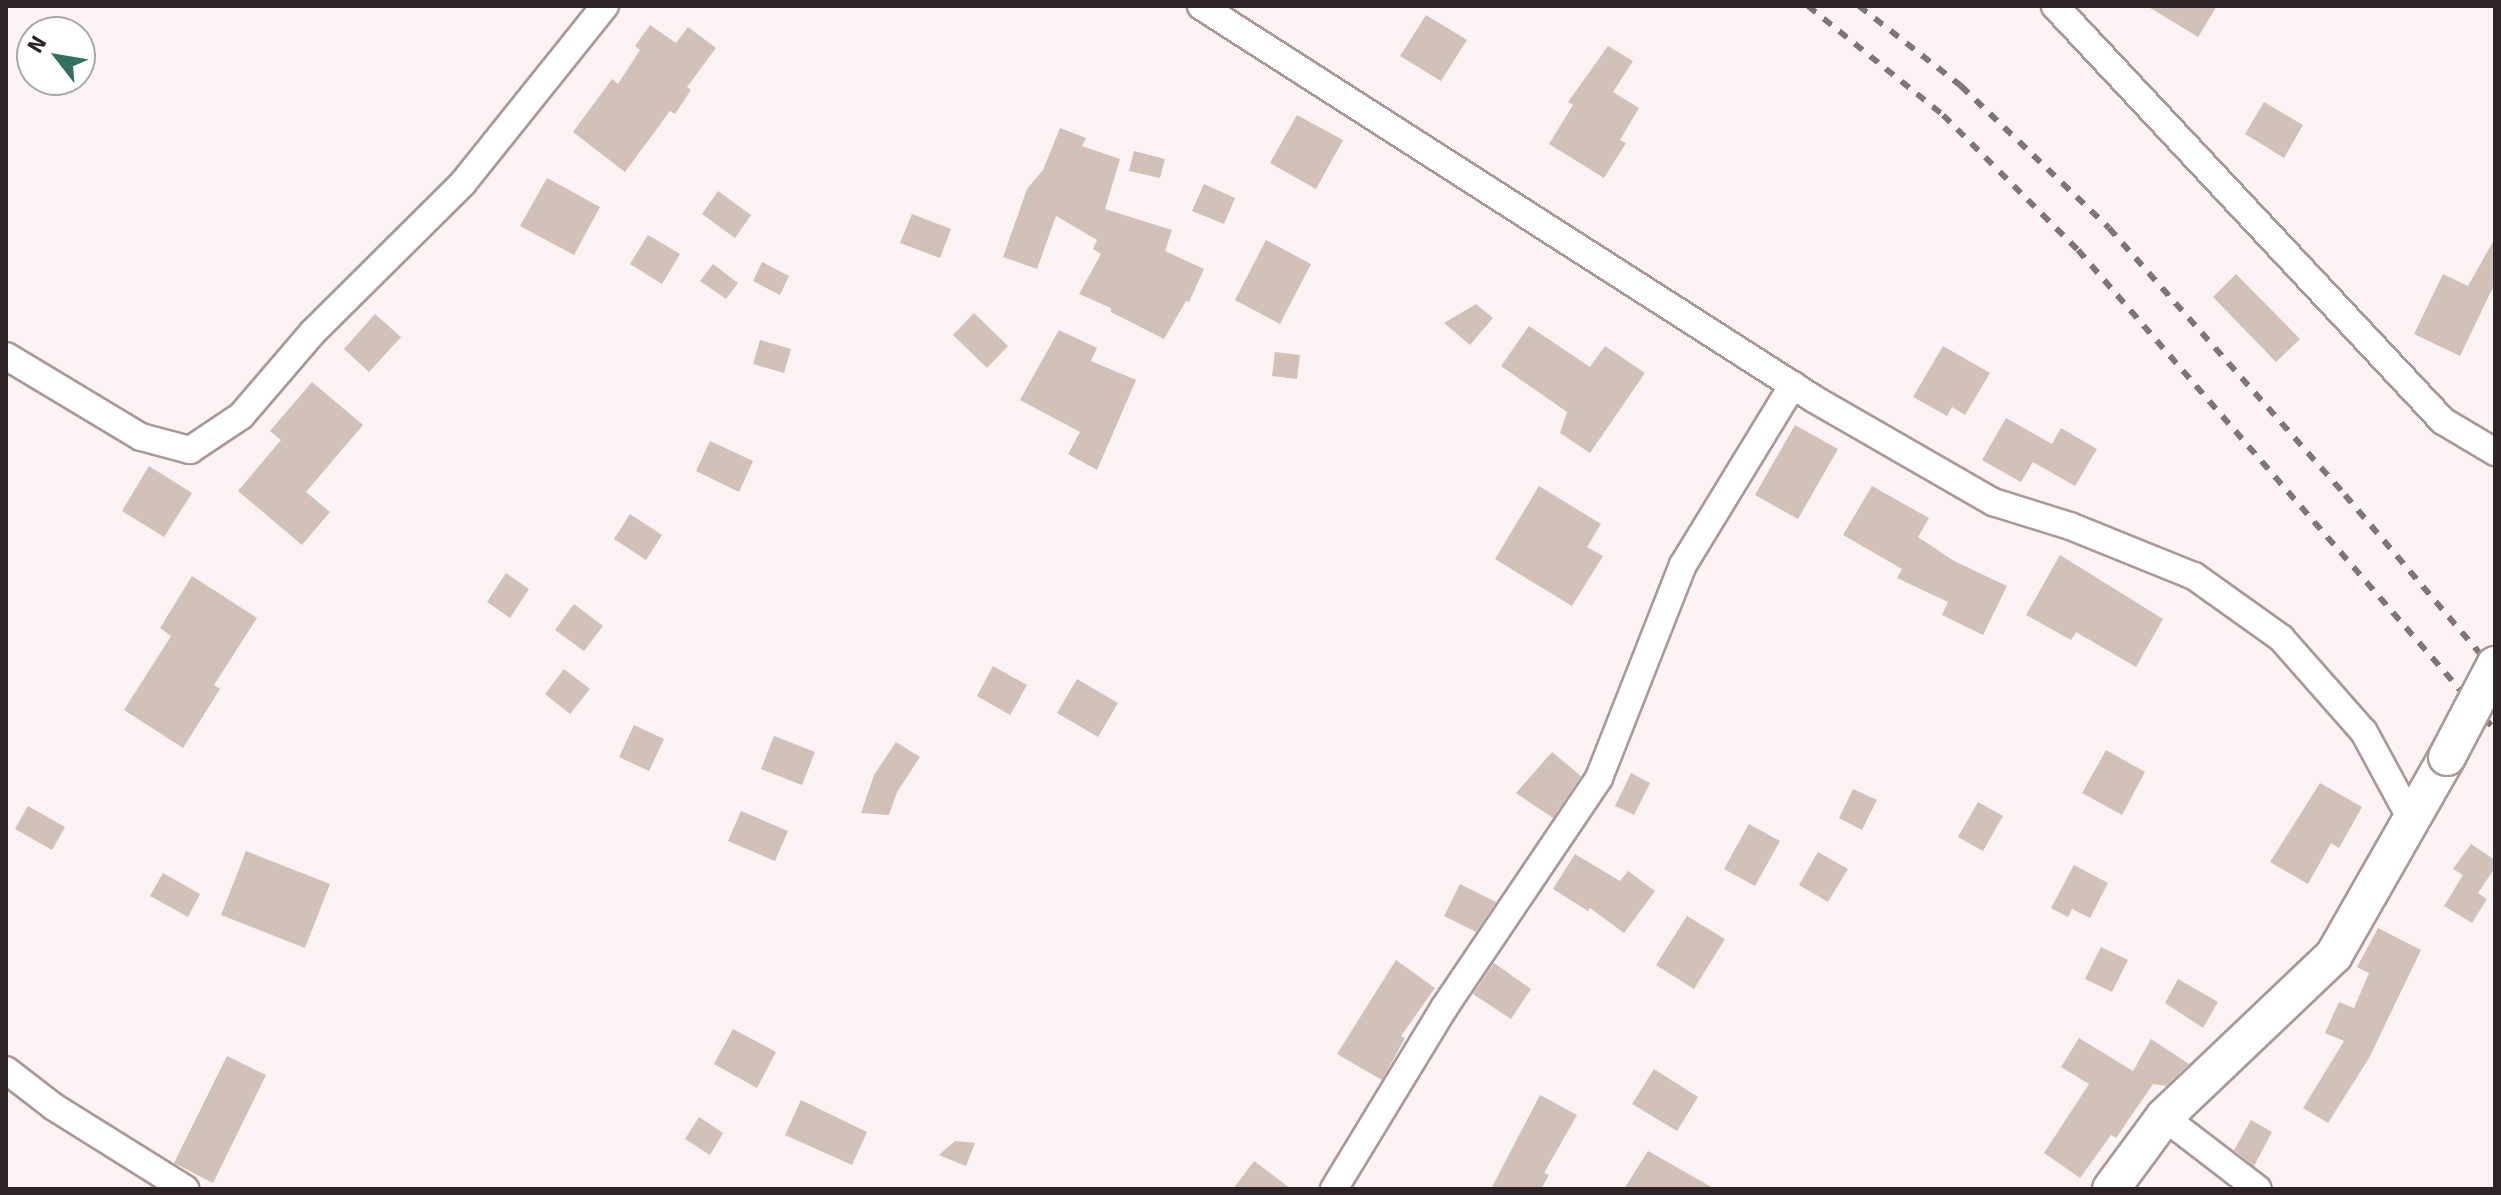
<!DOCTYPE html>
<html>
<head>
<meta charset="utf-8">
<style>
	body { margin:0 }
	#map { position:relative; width:2501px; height:1195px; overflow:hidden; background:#fcf4f4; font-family:Signika,sans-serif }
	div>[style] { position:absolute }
	.building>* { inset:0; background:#d1c1b8 }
	.roads { filter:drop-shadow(2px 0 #ab9898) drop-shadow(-2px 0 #ab9898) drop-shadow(0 2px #ab9898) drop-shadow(0 -2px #ab9898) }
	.minor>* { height:26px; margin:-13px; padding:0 13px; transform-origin:13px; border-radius:13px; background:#fff }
	.secondary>* { height:36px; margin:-18px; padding:0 18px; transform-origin:18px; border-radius:18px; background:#fff }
	.rail>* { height:6px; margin-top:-3px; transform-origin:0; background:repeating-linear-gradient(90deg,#7e7676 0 10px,transparent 0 20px) }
	.bridges { filter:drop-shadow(2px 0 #ab9898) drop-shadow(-2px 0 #ab9898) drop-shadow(0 2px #ab9898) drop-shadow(0 -2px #ab9898) }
	.secondary-bridge>* { height:36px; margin:-18px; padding:0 18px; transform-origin:18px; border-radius:18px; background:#fff }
	span { translate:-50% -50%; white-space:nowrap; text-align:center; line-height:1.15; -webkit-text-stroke:8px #fff; paint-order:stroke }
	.frame { position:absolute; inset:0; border:8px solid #2d2525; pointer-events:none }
	.north { position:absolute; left:16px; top:16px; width:80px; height:80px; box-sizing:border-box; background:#fff; border:2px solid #aba8a8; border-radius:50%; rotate:301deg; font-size:22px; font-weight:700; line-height:32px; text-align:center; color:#2d2525 }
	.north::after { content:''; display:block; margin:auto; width:28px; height:36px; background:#31715f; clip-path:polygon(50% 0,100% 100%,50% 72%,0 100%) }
</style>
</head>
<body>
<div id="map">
	<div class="building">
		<i style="clip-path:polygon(2147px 6px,2217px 6px,2198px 37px)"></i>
		<i style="clip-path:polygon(1426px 15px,1467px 40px,1441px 81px,1400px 56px)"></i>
		<i style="clip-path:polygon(650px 25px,676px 43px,688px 27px,716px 48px,687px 87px,691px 90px,675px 114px,670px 111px,625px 172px,573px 132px,612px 79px,618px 84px,640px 50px,635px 46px)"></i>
		<i style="clip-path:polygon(1608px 46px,1633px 61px,1613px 92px,1639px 108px,1620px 140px,1626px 143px,1604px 178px,1549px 144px,1573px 105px,1568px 102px)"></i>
		<i style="clip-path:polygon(2264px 102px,2303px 125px,2284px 158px,2245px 134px)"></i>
		<i style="clip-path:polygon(1297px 115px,1343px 140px,1316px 189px,1270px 163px)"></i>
		<i style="clip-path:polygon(1060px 128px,1086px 138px,1082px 146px,1120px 159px,1105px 209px,1172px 230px,1165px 251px,1204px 269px,1189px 302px,1186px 301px,1164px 339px,1111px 312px,1111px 308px,1079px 294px,1101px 254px,1093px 249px,1097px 240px,1056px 216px,1037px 269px,1003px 257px,1027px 189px,1043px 170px)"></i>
		<i style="clip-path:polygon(1134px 151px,1165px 159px,1160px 178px,1129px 171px)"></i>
		<i style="clip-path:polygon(547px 178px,600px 207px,574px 255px,520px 226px)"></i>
		<i style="clip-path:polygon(1204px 184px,1235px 198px,1224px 224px,1192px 211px)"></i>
		<i style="clip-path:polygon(718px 191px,751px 215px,735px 238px,702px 214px)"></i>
		<i style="clip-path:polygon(912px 214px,951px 229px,940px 258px,900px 243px)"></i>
		<i style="clip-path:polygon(648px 235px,680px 254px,662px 284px,630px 264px)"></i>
		<i style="clip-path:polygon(2495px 238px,2495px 283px,2460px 356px,2414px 334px,2443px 274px,2468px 286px)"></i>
		<i style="clip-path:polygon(1266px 240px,1311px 264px,1280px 324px,1235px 300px)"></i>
		<i style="clip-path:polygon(762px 262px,789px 276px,780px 295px,753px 281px)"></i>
		<i style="clip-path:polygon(713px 264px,738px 283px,726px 299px,700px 281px)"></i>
		<i style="clip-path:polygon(2236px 274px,2300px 339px,2276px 362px,2213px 297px)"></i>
		<i style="clip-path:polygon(1476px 304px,1493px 318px,1470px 345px,1444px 323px)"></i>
		<i style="clip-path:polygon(974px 313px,1008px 346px,987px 368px,953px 335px)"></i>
		<i style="clip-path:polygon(375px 314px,401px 337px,369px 372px,344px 349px)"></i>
		<i style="clip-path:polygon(1529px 326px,1590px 367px,1605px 346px,1645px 373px,1590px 453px,1560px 433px,1567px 412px,1501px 366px)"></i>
		<i style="clip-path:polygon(1059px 330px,1097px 348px,1091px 361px,1136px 380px,1097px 470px,1068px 454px,1080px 432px,1020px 400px)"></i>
		<i style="clip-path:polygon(760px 340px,791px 349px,784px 373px,753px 364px)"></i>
		<i style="clip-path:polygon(1943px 346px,1990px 373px,1965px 415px,1952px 407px,1947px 416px,1913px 397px)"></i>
		<i style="clip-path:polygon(1275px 352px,1300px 355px,1297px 379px,1272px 376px)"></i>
		<i style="clip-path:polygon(312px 382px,363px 425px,306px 492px,330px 512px,302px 545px,238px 491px,281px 440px,270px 431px)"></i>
		<i style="clip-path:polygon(2006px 418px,2052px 444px,2061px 428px,2097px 449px,2075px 486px,2033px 462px,2021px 482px,1982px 460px)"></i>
		<i style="clip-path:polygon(1795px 425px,1838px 449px,1798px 519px,1755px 495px)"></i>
		<i style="clip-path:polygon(710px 441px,753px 461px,739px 492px,696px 471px)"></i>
		<i style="clip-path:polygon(149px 466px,192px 493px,164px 537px,122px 511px)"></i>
		<i style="clip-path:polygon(1539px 486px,1601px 524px,1587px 547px,1603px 556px,1572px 606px,1495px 559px)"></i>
		<i style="clip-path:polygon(1872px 486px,1929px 518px,1918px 537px,1954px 561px,2007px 586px,1983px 635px,1942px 615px,1948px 602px,1897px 578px,1902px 569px,1843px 535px)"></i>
		<i style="clip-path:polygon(630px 514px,662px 535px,646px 560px,614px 539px)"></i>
		<i style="clip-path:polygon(2060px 555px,2163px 619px,2136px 667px,2076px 632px,2071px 640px,2026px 615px)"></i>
		<i style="clip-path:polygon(506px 573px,529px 589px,510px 618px,487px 602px)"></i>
		<i style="clip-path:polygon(192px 576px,257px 618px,214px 685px,220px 689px,183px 748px,124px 710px,171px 636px,160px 628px)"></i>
		<i style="clip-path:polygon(574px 604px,603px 626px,584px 651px,555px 630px)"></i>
		<i style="clip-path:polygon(993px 666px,1027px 685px,1010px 715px,977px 696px)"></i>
		<i style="clip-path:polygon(564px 669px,590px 689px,570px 714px,545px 694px)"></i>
		<i style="clip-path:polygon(1077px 679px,1118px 703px,1098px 737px,1057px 713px)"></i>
		<i style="clip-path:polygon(634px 725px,664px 739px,649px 771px,619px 757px)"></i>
		<i style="clip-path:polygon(774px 736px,815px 752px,802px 785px,761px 769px)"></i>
		<i style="clip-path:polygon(896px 742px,920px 757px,897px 792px,889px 815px,861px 813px,874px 775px)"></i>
		<i style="clip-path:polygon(2106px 750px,2145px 772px,2122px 815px,2082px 793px)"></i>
		<i style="clip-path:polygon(1552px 752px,1581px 776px,1553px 818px,1516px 793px)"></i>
		<i style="clip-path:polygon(1631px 773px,1650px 783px,1634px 815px,1615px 806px)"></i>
		<i style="clip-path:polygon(2320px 783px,2362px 807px,2339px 848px,2331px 843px,2308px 884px,2270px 862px)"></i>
		<i style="clip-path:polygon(1853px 789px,1877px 800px,1862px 830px,1839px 818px)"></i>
		<i style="clip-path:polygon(1978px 802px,2003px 816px,1983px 851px,1958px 837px)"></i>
		<i style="clip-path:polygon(28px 806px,65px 827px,52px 850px,15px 829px)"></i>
		<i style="clip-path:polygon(741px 811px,788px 831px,775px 861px,728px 841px)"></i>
		<i style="clip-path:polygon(1749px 824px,1780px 841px,1755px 886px,1724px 869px)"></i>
		<i style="clip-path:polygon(2471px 844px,2495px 860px,2495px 868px,2478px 893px,2487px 899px,2472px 923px,2444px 906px,2463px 875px,2453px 869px)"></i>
		<i style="clip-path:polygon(246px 851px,330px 884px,305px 948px,221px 915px)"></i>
		<i style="clip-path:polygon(1818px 852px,1848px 869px,1828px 902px,1799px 885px)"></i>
		<i style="clip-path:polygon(1575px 854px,1620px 881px,1628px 871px,1655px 891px,1624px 933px,1590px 908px,1588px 911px,1553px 889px)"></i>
		<i style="clip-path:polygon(2074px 865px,2108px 883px,2090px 918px,2072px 909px,2068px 917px,2051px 908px)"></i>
		<i style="clip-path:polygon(163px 873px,200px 894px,188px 917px,150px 896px)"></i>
		<i style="clip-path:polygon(1460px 884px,1496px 902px,1476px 932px,1444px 916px)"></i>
		<i style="clip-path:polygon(1687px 916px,1725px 939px,1694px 989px,1656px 965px)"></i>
		<i style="clip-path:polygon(2378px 928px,2421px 950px,2369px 1058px,2328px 1123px,2303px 1108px,2344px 1041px,2325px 1033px,2339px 1002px,2354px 1008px,2369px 973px,2357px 967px)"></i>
		<i style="clip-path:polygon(2101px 947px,2128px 960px,2112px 992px,2085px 979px)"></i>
		<i style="clip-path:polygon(1396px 960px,1435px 988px,1401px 1036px,1405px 1038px,1382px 1080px,1337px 1054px)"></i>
		<i style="clip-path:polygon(1494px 963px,1531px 989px,1511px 1019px,1473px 994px)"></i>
		<i style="clip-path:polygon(2178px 979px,2218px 1002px,2203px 1028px,2165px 1003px)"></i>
		<i style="clip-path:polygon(733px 1029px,776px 1052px,757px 1088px,714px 1064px)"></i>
		<i style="clip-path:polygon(2079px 1038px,2133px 1071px,2151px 1039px,2189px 1064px,2166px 1086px,2153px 1084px,2116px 1138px,2111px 1135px,2080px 1178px,2044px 1153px,2089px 1084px,2061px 1067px)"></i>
		<i style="clip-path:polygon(227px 1056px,266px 1075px,213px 1183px,174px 1163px)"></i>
		<i style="clip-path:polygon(1654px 1069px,1698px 1097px,1677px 1131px,1632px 1104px)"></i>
		<i style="clip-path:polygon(1540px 1095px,1577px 1115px,1544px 1173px,1549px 1175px,1541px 1189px,1491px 1189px)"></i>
		<i style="clip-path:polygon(801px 1100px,867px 1132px,852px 1165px,785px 1135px)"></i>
		<i style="clip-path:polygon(699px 1117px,723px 1133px,710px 1155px,685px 1139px)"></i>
		<i style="clip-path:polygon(2251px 1120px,2272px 1132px,2254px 1166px,2234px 1150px)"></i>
		<i style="clip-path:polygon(955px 1141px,975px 1143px,966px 1166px,939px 1155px)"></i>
		<i style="clip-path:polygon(1648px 1151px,1715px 1189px,1624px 1189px)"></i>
		<i style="clip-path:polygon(1254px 1161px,1291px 1189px,1233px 1189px)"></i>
	</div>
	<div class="roads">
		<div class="minor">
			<i style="left:1201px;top:6px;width:728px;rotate:32.66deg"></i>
			<i style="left:1814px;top:399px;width:207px;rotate:29.9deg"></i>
			<i style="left:1993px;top:502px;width:81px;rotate:17.3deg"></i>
			<i style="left:2070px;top:526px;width:134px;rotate:22deg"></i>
			<i style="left:2194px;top:576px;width:107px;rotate:35.5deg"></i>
			<i style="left:2281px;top:638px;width:125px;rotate:48.6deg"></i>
			<i style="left:2364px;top:732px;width:99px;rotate:61.6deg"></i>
			<i style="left:2055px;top:6px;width:568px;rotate:46.93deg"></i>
			<i style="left:2443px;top:421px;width:61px;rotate:30.8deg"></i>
			<i style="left:6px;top:356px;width:157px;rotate:31deg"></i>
			<i style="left:141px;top:437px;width:51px;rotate:14.9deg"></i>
			<i style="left:190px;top:450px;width:61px;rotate:-33.7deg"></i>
			<i style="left:241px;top:416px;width:111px;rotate:-49.4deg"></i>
			<i style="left:313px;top:332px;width:211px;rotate:-44.8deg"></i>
			<i style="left:463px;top:183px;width:227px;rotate:-51.3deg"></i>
			<i style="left:6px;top:1070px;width:61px;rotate:37.6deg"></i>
			<i style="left:54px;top:1107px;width:155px;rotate:32deg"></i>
			<i style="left:2164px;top:1117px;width:118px;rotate:37.5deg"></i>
			<i style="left:1334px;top:1189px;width:212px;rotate:-58.7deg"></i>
			<i style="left:1444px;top:1008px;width:277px;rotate:-56deg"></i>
			<i style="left:1599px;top:778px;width:229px;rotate:-68.5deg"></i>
			<i style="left:1683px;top:565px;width:211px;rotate:-58.6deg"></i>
		</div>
		<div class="secondary">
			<i style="left:2111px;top:1189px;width:89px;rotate:-53.6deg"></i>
			<i style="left:2164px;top:1117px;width:235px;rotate:-43.6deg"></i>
			<i style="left:2334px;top:955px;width:228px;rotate:-60.3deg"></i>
		</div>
	</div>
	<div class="rail">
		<i style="left:1808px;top:6px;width:174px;rotate:38.9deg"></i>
		<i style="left:1943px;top:115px;width:191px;rotate:45deg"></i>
		<i style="left:2078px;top:250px;width:636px;rotate:49.02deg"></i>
		<i style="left:1859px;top:6px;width:130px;rotate:38.1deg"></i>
		<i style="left:1961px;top:86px;width:205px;rotate:43.8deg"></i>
		<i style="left:2109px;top:228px;width:356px;rotate:48.5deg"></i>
		<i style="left:2345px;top:495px;width:231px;rotate:49.6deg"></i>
	</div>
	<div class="bridges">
		<div class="secondary-bridge">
			<i style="left:2447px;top:757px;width:104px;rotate:-62.4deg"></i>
		</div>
	</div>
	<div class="frame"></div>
	<div class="north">N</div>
</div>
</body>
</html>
